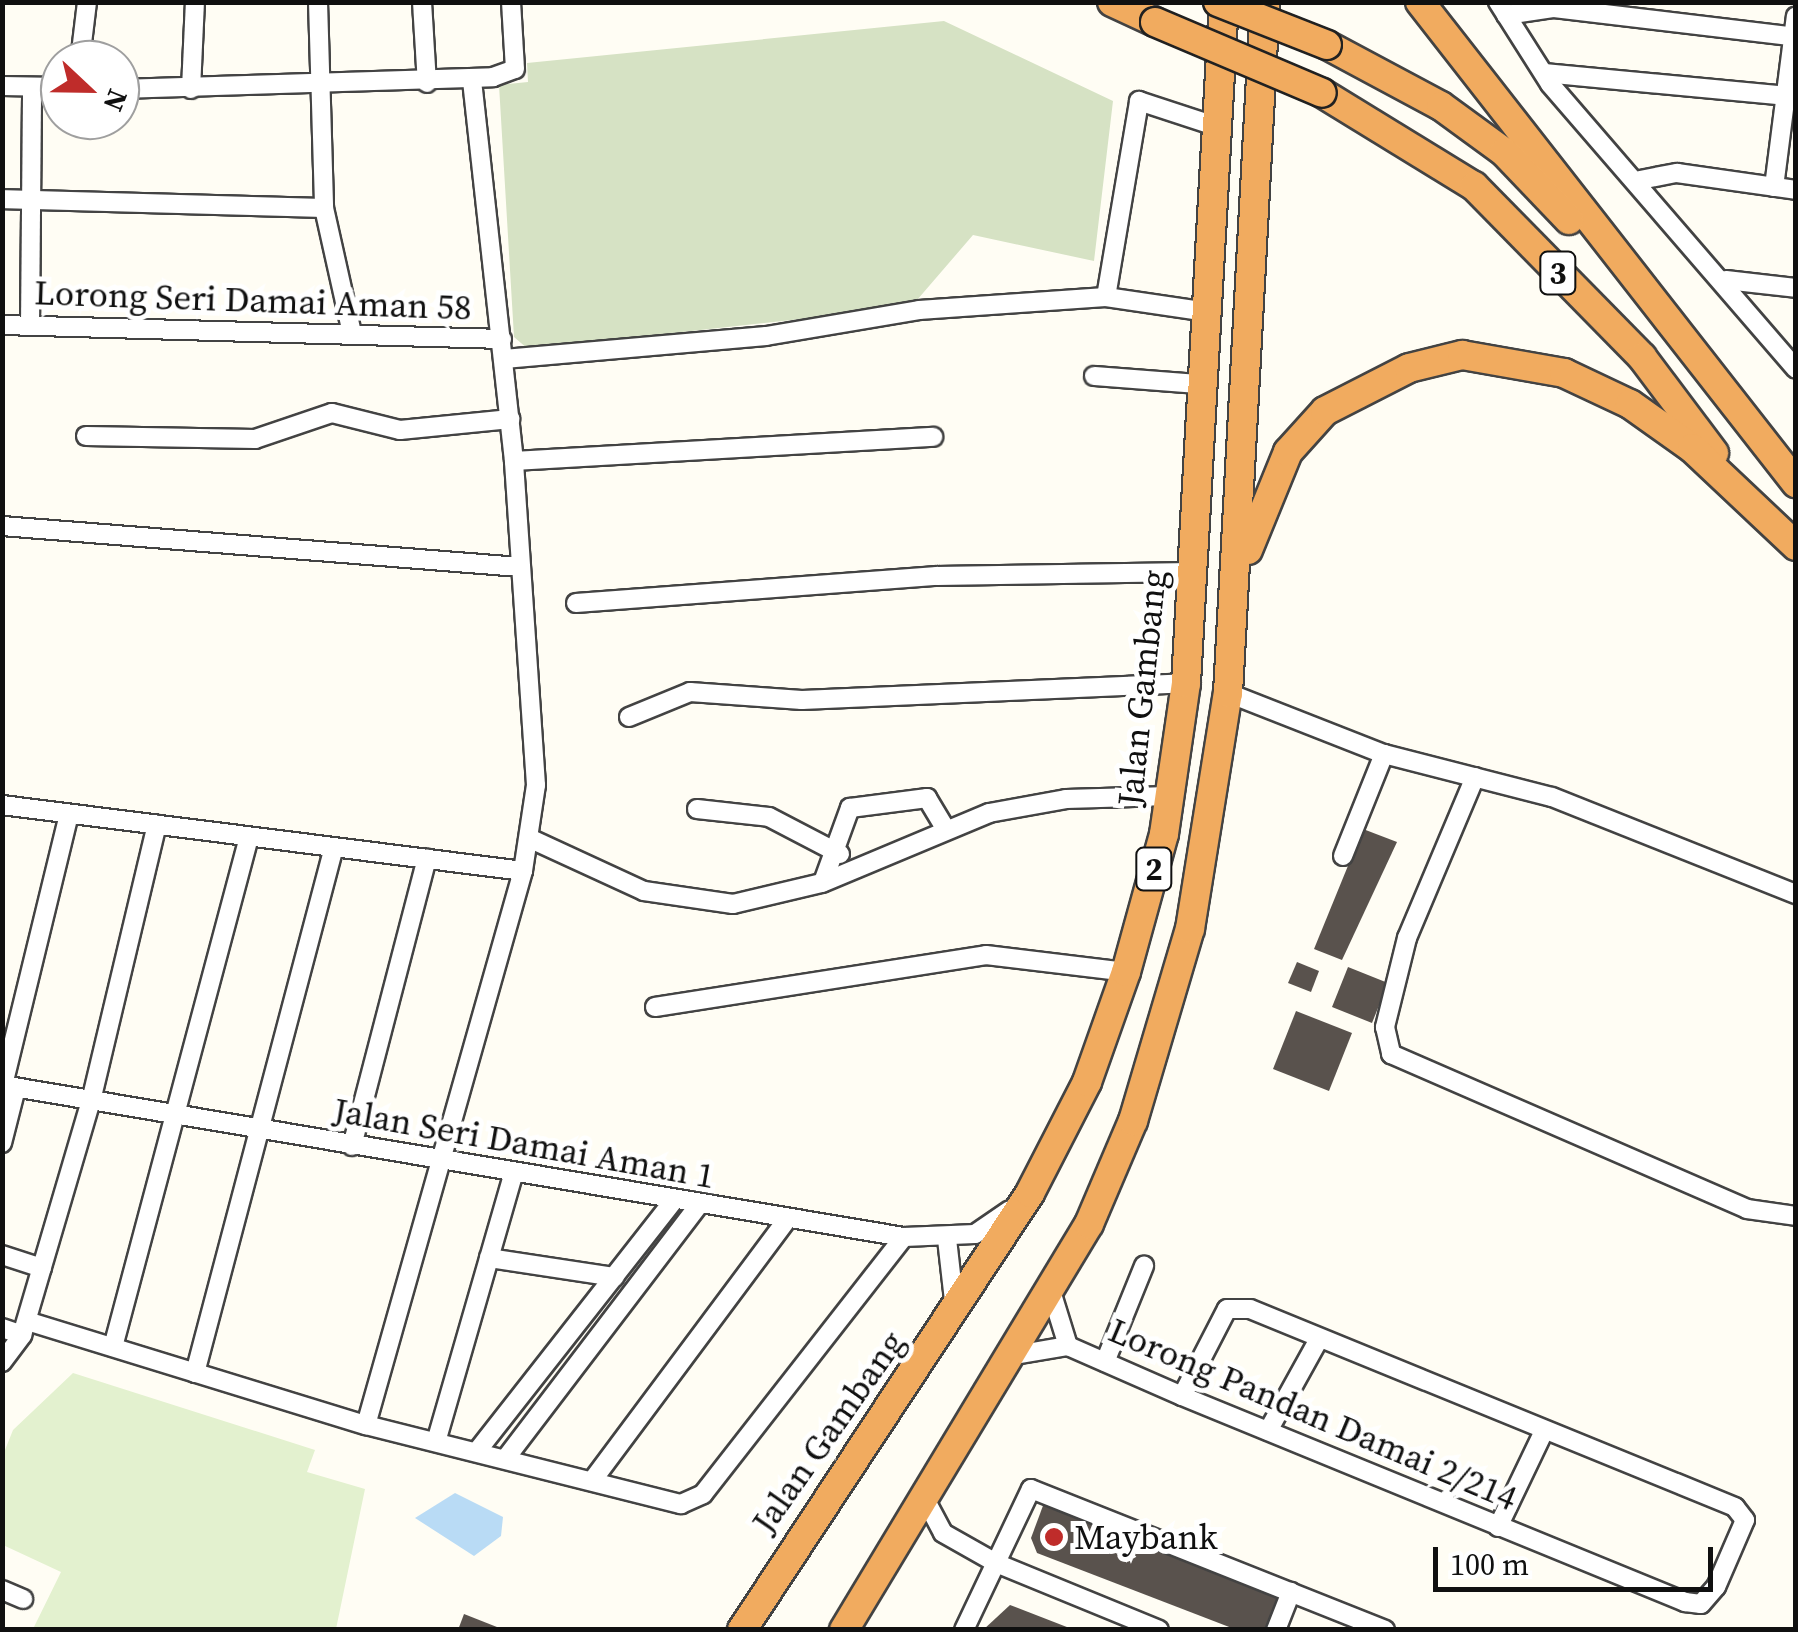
<!DOCTYPE html>
<html>
<head>
<meta charset="utf-8">
<style>
	body { margin:0 }
	#map { position:relative; width:1798px; height:1632px; overflow:hidden; background:#fffdf4; font-family:"Source Serif 4",serif }
	div>[style] { position:absolute }
	.cemetery>* { inset:0; background:#d6e2c4 }
	.pitch>* { inset:0; background:#e3f1cf }
	.water>* { inset:0; background:#b9dbf5 }
	.building>* { inset:0; background:#59524d }
	.roads { filter:drop-shadow(2px 0 #434343) drop-shadow(-2px 0 #434343) drop-shadow(0 2px #434343) drop-shadow(0 -2px #434343) }
	.minor>* { height:18px; margin:-9px; padding:0 9px; transform-origin:9px; border-radius:9px; background:#fff }
	.highway>* { height:28px; margin:-14px; padding:0 14px; transform-origin:14px; border-radius:14px; background:#f1ab5f }
	.bridges { filter:drop-shadow(2px 0 #212121) drop-shadow(-2px 0 #212121) drop-shadow(0 2px #212121) drop-shadow(0 -2px #212121) }
	.highway-bridge>* { height:28px; margin:-14px; padding:0 14px; transform-origin:14px; border-radius:14px; background:#f1ab5f }
	.dots>* { width:28px; height:28px; translate:-50% -50%; box-sizing:border-box; border:5px solid #fff; border-radius:50% }
	span { translate:-50% -50%; white-space:nowrap; text-align:center; line-height:1.15; -webkit-text-stroke:10px #fff; paint-order:stroke }
	.shield-label span { padding:2px 8px; background:#fff; border:2px solid; border-radius:8px; -webkit-text-stroke-width:0 }
	.shield-label { font-size:32px; color:#101010; font-weight:700 }
	.street-label { font-size:35px; color:#101010 }
	.poi-label { font-size:35px; color:#101010 }
	.left { translate:0 -50%; text-align:left }
	.frame { position:absolute; inset:0; border:5px solid #101010; pointer-events:none }
	.north { position:absolute; left:40px; top:40px; width:100px; height:100px; box-sizing:border-box; background:#fff; border:2px solid #9f9f9f; border-radius:50%; rotate:112deg; font-size:28px; font-weight:700; line-height:40px; text-align:center; color:#101010 }
	.north::after { content:''; display:block; margin:auto; width:35px; height:45px; background:#bf2c2a; clip-path:polygon(50% 0,100% 100%,50% 72%,0 100%) }
	.scale { position:absolute; left:1433px; top:1547px; width:280px; height:45px; box-sizing:border-box; border:5px solid #101010; border-top:0; padding-left:12px; font-size:30px; line-height:35px; white-space:nowrap; color:#101010; -webkit-text-stroke:8px #fff; paint-order:stroke }
</style>
</head>
<body>
<div id="map">
	<div class="cemetery">
		<i style="clip-path:polygon(944px 21px,1113px 101px,1094px 261px,973px 235px,911px 307px,528px 349px,514px 337px,499px 85px,528px 82px,527px 63px)"></i>
	</div>
	<div class="pitch">
		<i style="clip-path:polygon(73px 1373px,315px 1450px,307px 1472px,365px 1489px,336px 1629px,33px 1629px,61px 1572px,3px 1545px,3px 1455px,13px 1430px)"></i>
	</div>
	<div class="water">
		<i style="clip-path:polygon(455px 1493px,503px 1517px,501px 1536px,474px 1556px,415px 1518px)"></i>
	</div>
	<div class="building">
		<i style="clip-path:polygon(1363px 829px,1397px 842px,1342px 960px,1314px 949px)"></i>
		<i style="clip-path:polygon(1297px 962px,1319px 971px,1311px 992px,1288px 983px)"></i>
		<i style="clip-path:polygon(1348px 967px,1388px 983px,1372px 1023px,1332px 1007px)"></i>
		<i style="clip-path:polygon(1296px 1011px,1352px 1033px,1329px 1091px,1273px 1069px)"></i>
		<i style="clip-path:polygon(1044px 1503px,1280px 1595px,1268px 1630px,1237px 1630px,1037px 1553px,1031px 1538px)"></i>
		<i style="clip-path:polygon(1010px 1605px,1072px 1629px,1072px 1630px,983px 1630px)"></i>
		<i style="clip-path:polygon(464px 1614px,502px 1629px,502px 1630px,458px 1630px)"></i>
	</div>
	<div class="roads">
		<div class="minor">
			<i style="left:318px;top:2px;width:206px;rotate:88.3deg"></i>
			<i style="left:324px;top:208px;width:128px;rotate:77.4deg"></i>
			<i style="left:422px;top:2px;width:81px;rotate:86.5deg"></i>
			<i style="left:1498px;top:2px;width:97px;rotate:57.6deg"></i>
			<i style="left:1550px;top:84px;width:376px;rotate:49.2deg"></i>
			<i style="left:1506px;top:15px;width:49px;rotate:-8.3deg"></i>
			<i style="left:1554px;top:8px;width:244px;rotate:6.8deg"></i>
			<i style="left:80px;top:60px;width:58px;rotate:-83.1deg"></i>
			<i style="left:1544px;top:73px;width:253px;rotate:5.4deg"></i>
			<i style="left:2px;top:86px;width:58px;rotate:1deg"></i>
			<i style="left:120px;top:89px;width:373px;rotate:-1.8deg"></i>
			<i style="left:493px;top:77px;width:23px;rotate:-20deg"></i>
			<i style="left:515px;top:69px;width:67px;rotate:-93.4deg"></i>
			<i style="left:191px;top:89px;width:87px;rotate:-87.4deg"></i>
			<i style="left:1640px;top:180px;width:38px;rotate:-11deg"></i>
			<i style="left:1677px;top:173px;width:120px;rotate:8.1deg"></i>
			<i style="left:1774px;top:187px;width:172px;rotate:-82.7deg"></i>
			<i style="left:2px;top:199px;width:322px;rotate:1.6deg"></i>
			<i style="left:1726px;top:280px;width:70px;rotate:6.5deg"></i>
			<i style="left:1106px;top:297px;width:199px;rotate:-80.4deg"></i>
			<i style="left:1139px;top:101px;width:80px;rotate:18.2deg"></i>
			<i style="left:2px;top:325px;width:500px;rotate:1.6deg"></i>
			<i style="left:30px;top:326px;width:239px;rotate:-89.5deg"></i>
			<i style="left:504px;top:359px;width:263px;rotate:-5deg"></i>
			<i style="left:766px;top:336px;width:155px;rotate:-9.6deg"></i>
			<i style="left:919px;top:310px;width:187px;rotate:-4deg"></i>
			<i style="left:1106px;top:297px;width:96px;rotate:8.4deg"></i>
			<i style="left:1094px;top:376px;width:105px;rotate:4.4deg"></i>
			<i style="left:86px;top:436px;width:169px;rotate:1deg"></i>
			<i style="left:255px;top:439px;width:81px;rotate:-18.7deg"></i>
			<i style="left:332px;top:413px;width:70px;rotate:14deg"></i>
			<i style="left:400px;top:430px;width:111px;rotate:-5.7deg"></i>
			<i style="left:514px;top:461px;width:420px;rotate:-3.3deg"></i>
			<i style="left:2px;top:526px;width:519px;rotate:4.53deg"></i>
			<i style="left:576px;top:603px;width:362px;rotate:-4.3deg"></i>
			<i style="left:937px;top:576px;width:255px;rotate:-0.9deg"></i>
			<i style="left:1228px;top:693px;width:168px;rotate:21.4deg"></i>
			<i style="left:1384px;top:754px;width:173px;rotate:14.4deg"></i>
			<i style="left:1552px;top:797px;width:263px;rotate:21.7deg"></i>
			<i style="left:629px;top:717px;width:66px;rotate:-22.3deg"></i>
			<i style="left:690px;top:692px;width:112px;rotate:4.1deg"></i>
			<i style="left:802px;top:700px;width:384px;rotate:-2.5deg"></i>
			<i style="left:1475px;top:777px;width:175px;rotate:112.9deg"></i>
			<i style="left:1407px;top:938px;width:92px;rotate:103.9deg"></i>
			<i style="left:1385px;top:1027px;width:28px;rotate:77deg"></i>
			<i style="left:1391px;top:1054px;width:388px;rotate:23.5deg"></i>
			<i style="left:1747px;top:1209px;width:49px;rotate:8.1deg"></i>
			<i style="left:2px;top:805px;width:525px;rotate:7.22deg"></i>
			<i style="left:697px;top:809px;width:72px;rotate:6.3deg"></i>
			<i style="left:769px;top:817px;width:80px;rotate:27.5deg"></i>
			<i style="left:531px;top:839px;width:124px;rotate:24.7deg"></i>
			<i style="left:644px;top:891px;width:90px;rotate:8.3deg"></i>
			<i style="left:733px;top:904px;width:91px;rotate:-13.3deg"></i>
			<i style="left:822px;top:883px;width:181px;rotate:-22.7deg"></i>
			<i style="left:989px;top:813px;width:78px;rotate:-10.3deg"></i>
			<i style="left:1066px;top:799px;width:103px;rotate:-1.7deg"></i>
			<i style="left:1343px;top:856px;width:110px;rotate:-68.1deg"></i>
			<i style="left:823px;top:882px;width:79px;rotate:-70deg"></i>
			<i style="left:850px;top:808px;width:78px;rotate:-7.4deg"></i>
			<i style="left:927px;top:798px;width:35px;rotate:59deg"></i>
			<i style="left:655px;top:1007px;width:335px;rotate:-8.9deg"></i>
			<i style="left:986px;top:955px;width:141px;rotate:6.9deg"></i>
			<i style="left:2px;top:1085px;width:915px;rotate:9.57deg"></i>
			<i style="left:904px;top:1237px;width:71px;rotate:-2.4deg"></i>
			<i style="left:975px;top:1234px;width:42px;rotate:-34.4deg"></i>
			<i style="left:3px;top:1085px;width:279px;rotate:-76.3deg"></i>
			<i style="left:2px;top:1143px;width:57px;rotate:-75.7deg"></i>
			<i style="left:352px;top:1146px;width:297px;rotate:-75.4deg"></i>
			<i style="left:947px;top:1239px;width:61px;rotate:83.5deg"></i>
			<i style="left:2px;top:1255px;width:42px;rotate:18deg"></i>
			<i style="left:489px;top:1258px;width:127px;rotate:8.6deg"></i>
			<i style="left:1051px;top:1291px;width:58px;rotate:72.8deg"></i>
			<i style="left:27px;top:1321px;width:355px;rotate:17.1deg"></i>
			<i style="left:366px;top:1425px;width:325px;rotate:14.1deg"></i>
			<i style="left:681px;top:1504px;width:24px;rotate:-24deg"></i>
			<i style="left:703px;top:1494px;width:326px;rotate:-52deg"></i>
			<i style="left:2px;top:1328px;width:21px;rotate:19deg"></i>
			<i style="left:113px;top:1347px;width:528px;rotate:-75.07deg"></i>
			<i style="left:1015px;top:1355px;width:54px;rotate:-9.6deg"></i>
			<i style="left:1068px;top:1346px;width:124px;rotate:23.7deg"></i>
			<i style="left:1182px;top:1396px;width:544px;rotate:22.27deg"></i>
			<i style="left:1685px;top:1602px;width:16px;rotate:7deg"></i>
			<i style="left:1701px;top:1604px;width:23px;rotate:-49deg"></i>
			<i style="left:1716px;top:1587px;width:73px;rotate:-66.6deg"></i>
			<i style="left:1745px;top:1520px;width:16px;rotate:-128deg"></i>
			<i style="left:1735px;top:1507px;width:524px;rotate:-157.79deg"></i>
			<i style="left:1250px;top:1309px;width:23px;rotate:180deg"></i>
			<i style="left:1227px;top:1309px;width:98px;rotate:117.3deg"></i>
			<i style="left:2px;top:1362px;width:34px;rotate:-53deg"></i>
			<i style="left:22px;top:1335px;width:244px;rotate:-73.6deg"></i>
			<i style="left:91px;top:1101px;width:284px;rotate:-76.6deg"></i>
			<i style="left:1105px;top:1362px;width:104px;rotate:-67.9deg"></i>
			<i style="left:195px;top:1373px;width:544px;rotate:-75.2deg"></i>
			<i style="left:366px;top:1425px;width:576px;rotate:-74.18deg"></i>
			<i style="left:523px;top:871px;width:87px;rotate:-81.4deg"></i>
			<i style="left:536px;top:785px;width:325px;rotate:-93.9deg"></i>
			<i style="left:514px;top:461px;width:382px;rotate:-96.3deg"></i>
			<i style="left:1268px;top:1431px;width:105px;rotate:-61deg"></i>
			<i style="left:436px;top:1442px;width:281px;rotate:-73.9deg"></i>
			<i style="left:478px;top:1450px;width:316px;rotate:-51.9deg"></i>
			<i style="left:506px;top:1458px;width:317px;rotate:-52.7deg"></i>
			<i style="left:592px;top:1481px;width:327px;rotate:-53.3deg"></i>
			<i style="left:925px;top:1499px;width:38px;rotate:62deg"></i>
			<i style="left:943px;top:1533px;width:61px;rotate:29.5deg"></i>
			<i style="left:996px;top:1563px;width:176px;rotate:22.3deg"></i>
			<i style="left:1498px;top:1527px;width:106px;rotate:-64.4deg"></i>
			<i style="left:2px;top:1590px;width:23px;rotate:23deg"></i>
			<i style="left:964px;top:1630px;width:156px;rotate:-64.6deg"></i>
			<i style="left:1031px;top:1489px;width:381px;rotate:21.7deg"></i>
			<i style="left:1276px;top:1630px;width:41px;rotate:-68.5deg"></i>
		</div>
		<div class="highway">
			<i style="left:1112px;top:2px;width:47px;rotate:24.9deg"></i>
			<i style="left:1420px;top:2px;width:611px;rotate:51.99deg"></i>
			<i style="left:1327px;top:45px;width:129px;rotate:28.2deg"></i>
			<i style="left:1441px;top:106px;width:78px;rotate:36.1deg"></i>
			<i style="left:1504px;top:152px;width:94px;rotate:46.3deg"></i>
			<i style="left:1322px;top:93px;width:178px;rotate:31.5deg"></i>
			<i style="left:1474px;top:186px;width:240px;rotate:45.5deg"></i>
			<i style="left:1642px;top:357px;width:120px;rotate:53.1deg"></i>
			<i style="left:1248px;top:550px;width:106px;rotate:-67.8deg"></i>
			<i style="left:1288px;top:452px;width:55px;rotate:-47.9deg"></i>
			<i style="left:1325px;top:411px;width:94px;rotate:-27.1deg"></i>
			<i style="left:1409px;top:368px;width:55px;rotate:-13.8deg"></i>
			<i style="left:1462px;top:355px;width:104px;rotate:10deg"></i>
			<i style="left:1564px;top:373px;width:73px;rotate:25.2deg"></i>
			<i style="left:1630px;top:404px;width:76px;rotate:35.4deg"></i>
			<i style="left:1692px;top:448px;width:143px;rotate:43.3deg"></i>
			<i style="left:742px;top:1630px;width:523px;rotate:-56.61deg"></i>
			<i style="left:1030px;top:1193px;width:125px;rotate:-62.8deg"></i>
			<i style="left:1087px;top:1082px;width:117px;rotate:-70.5deg"></i>
			<i style="left:1126px;top:972px;width:143px;rotate:-74.6deg"></i>
			<i style="left:1164px;top:834px;width:153px;rotate:-81.7deg"></i>
			<i style="left:1186px;top:683px;width:682px;rotate:-86.81deg"></i>
			<i style="left:844px;top:1630px;width:474px;rotate:-58.9deg"></i>
			<i style="left:1089px;top:1224px;width:112px;rotate:-66.9deg"></i>
			<i style="left:1133px;top:1121px;width:200px;rotate:-73.5deg"></i>
			<i style="left:1190px;top:929px;width:239px;rotate:-80.9deg"></i>
			<i style="left:1228px;top:693px;width:692px;rotate:-86.93deg"></i>
		</div>
	</div>
	<div class="bridges">
		<div class="highway-bridge">
			<i style="left:1218px;top:2px;width:117px;rotate:21.5deg"></i>
			<i style="left:1155px;top:22px;width:181px;rotate:23deg"></i>
		</div>
	</div>
	<div class="dots">
		<i style="left:1054px;top:1537px;background:#bf2c2a"></i>
	</div>
	<div class="shield-label">
		<span style="left:1558px;top:273px">3</span>
		<span style="left:1154px;top:869px">2</span>
	</div>
	<div class="street-label">
		<span style="left:253px;top:300px;rotate:2deg">Lorong Seri Damai Aman 58</span>
		<span style="left:1142px;top:688px;rotate:-84deg">Jalan Gambang</span>
		<span style="left:524px;top:1143px;rotate:10deg">Jalan Seri Damai Aman 1</span>
		<span style="left:1313px;top:1414px;rotate:23deg">Lorong Pandan Damai 2/214</span>
		<span style="left:828px;top:1432px;rotate:-55deg">Jalan Gambang</span>
	</div>
	<div class="poi-label">
		<span class="left" style="left:1074px;top:1537px">Maybank</span>
	</div>
	<div class="frame"></div>
	<div class="north">N</div>
	<div class="scale">100 m</div>
</div>
</body>
</html>
